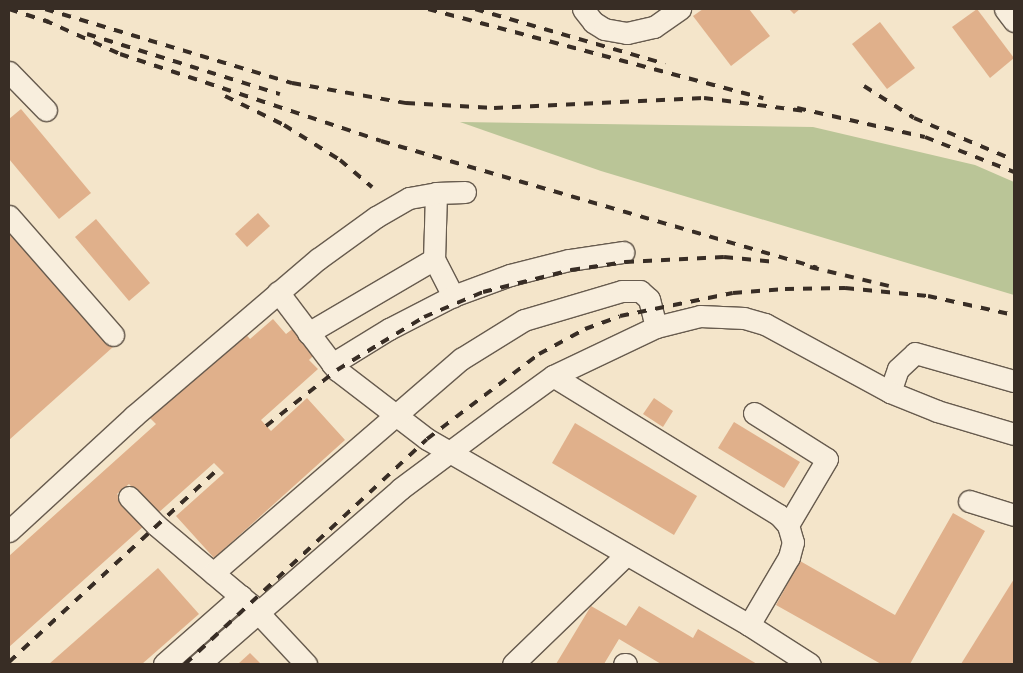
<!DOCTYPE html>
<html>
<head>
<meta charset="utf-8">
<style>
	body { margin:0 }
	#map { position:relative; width:1023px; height:673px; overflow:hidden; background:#f4e5ca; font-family:"EB Garamond",serif }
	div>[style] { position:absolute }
	.green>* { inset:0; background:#bac597 }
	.building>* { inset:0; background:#e0b08b }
	.roads { filter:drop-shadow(1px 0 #675b4e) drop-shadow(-1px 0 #675b4e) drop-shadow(0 1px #675b4e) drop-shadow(0 -1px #675b4e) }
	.minor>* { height:21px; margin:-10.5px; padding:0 10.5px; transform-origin:10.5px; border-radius:10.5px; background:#f8eedd }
	.rail>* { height:4px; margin-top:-2px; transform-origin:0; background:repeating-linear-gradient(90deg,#382d25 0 9px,transparent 0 18px) }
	span { translate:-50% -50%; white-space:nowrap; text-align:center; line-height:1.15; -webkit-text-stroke:4px #f8eedd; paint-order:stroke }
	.frame { position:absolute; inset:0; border:10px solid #382d25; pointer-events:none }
</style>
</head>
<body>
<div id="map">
	<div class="green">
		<i style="clip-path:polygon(460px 122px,813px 127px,975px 165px,1014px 182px,1014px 295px,601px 171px)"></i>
	</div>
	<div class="building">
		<i style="clip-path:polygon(703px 9px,749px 9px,770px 36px,731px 66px,693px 16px)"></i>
		<i style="clip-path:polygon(789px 9px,800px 9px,794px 14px)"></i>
		<i style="clip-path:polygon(977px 9px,1014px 58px,990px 78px,952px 27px)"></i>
		<i style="clip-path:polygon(880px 22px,915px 68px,887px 89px,852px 44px)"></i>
		<i style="clip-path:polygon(21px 109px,91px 193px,59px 219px,9px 159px,9px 119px)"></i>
		<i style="clip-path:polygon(258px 213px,270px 226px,247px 247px,235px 234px)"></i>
		<i style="clip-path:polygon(96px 219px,150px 283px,129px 301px,75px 237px)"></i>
		<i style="clip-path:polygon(9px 232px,113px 347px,9px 440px)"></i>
		<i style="clip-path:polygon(273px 319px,286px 334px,295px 327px,317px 352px,309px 360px,318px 369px,261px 420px,271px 431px,307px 398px,345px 440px,214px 558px,176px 516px,224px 473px,214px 463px,157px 514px,129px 484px,117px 494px,145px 525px,9px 647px,9px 556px,156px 424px,146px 414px,241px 329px,250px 339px)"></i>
		<i style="clip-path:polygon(654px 398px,673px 411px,663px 427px,643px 414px)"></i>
		<i style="clip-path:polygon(734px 422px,800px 462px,784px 488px,718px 448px)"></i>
		<i style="clip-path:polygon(575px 423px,697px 496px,674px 535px,552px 463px)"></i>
		<i style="clip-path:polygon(953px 513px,985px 531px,910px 664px,881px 664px,776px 605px,800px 561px,895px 615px)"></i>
		<i style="clip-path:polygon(158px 568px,199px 614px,142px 664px,49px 664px)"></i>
		<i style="clip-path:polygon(1014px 579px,1014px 664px,961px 664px)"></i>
		<i style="clip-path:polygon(591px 606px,626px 626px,639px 606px,693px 638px,698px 629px,757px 664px,661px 664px,619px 639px,604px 664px,556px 664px)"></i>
		<i style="clip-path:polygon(250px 653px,261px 664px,238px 664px)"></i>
	</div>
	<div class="roads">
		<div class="minor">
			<i style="left:583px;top:9px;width:16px;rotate:52deg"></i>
			<i style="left:593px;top:22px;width:13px;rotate:32deg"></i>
			<i style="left:604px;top:29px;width:23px;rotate:10deg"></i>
			<i style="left:627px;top:33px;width:28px;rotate:-13deg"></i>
			<i style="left:654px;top:27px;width:32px;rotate:-35deg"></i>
			<i style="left:1005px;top:9px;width:15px;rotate:53deg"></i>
			<i style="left:9px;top:72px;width:53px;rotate:45.8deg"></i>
			<i style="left:436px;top:193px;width:66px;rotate:91.7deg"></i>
			<i style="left:434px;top:259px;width:42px;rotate:62.8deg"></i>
			<i style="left:9px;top:216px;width:158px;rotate:48.8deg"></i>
			<i style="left:278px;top:292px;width:98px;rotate:52.9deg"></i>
			<i style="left:337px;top:370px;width:113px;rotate:37.5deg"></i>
			<i style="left:427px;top:439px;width:372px;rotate:30deg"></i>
			<i style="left:749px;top:625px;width:72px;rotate:32.6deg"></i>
			<i style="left:308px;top:333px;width:146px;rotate:-30.4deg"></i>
			<i style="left:332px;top:364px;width:67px;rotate:-31.6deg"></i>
			<i style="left:389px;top:329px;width:72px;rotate:-27.3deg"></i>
			<i style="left:453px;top:296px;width:61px;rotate:-20.2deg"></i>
			<i style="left:510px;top:275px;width:61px;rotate:-14.3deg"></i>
			<i style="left:569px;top:260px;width:55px;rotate:-8.4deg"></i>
			<i style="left:553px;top:376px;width:265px;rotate:31.6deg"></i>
			<i style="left:779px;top:515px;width:13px;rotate:48deg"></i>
			<i style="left:788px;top:525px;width:18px;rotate:74deg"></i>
			<i style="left:793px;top:542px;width:16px;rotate:105deg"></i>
			<i style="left:789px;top:557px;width:79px;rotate:120.5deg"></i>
			<i style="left:890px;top:392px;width:24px;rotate:-71deg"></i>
			<i style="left:898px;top:369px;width:23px;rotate:-43deg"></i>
			<i style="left:915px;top:353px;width:103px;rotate:15.8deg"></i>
			<i style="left:754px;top:413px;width:86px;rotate:32.2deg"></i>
			<i style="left:827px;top:459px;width:77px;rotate:120.6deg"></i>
			<i style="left:129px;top:497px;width:39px;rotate:46deg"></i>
			<i style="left:156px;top:525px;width:124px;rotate:40.1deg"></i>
			<i style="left:251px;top:605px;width:81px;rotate:47deg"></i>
			<i style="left:969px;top:501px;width:47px;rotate:17.3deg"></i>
			<i style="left:9px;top:531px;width:170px;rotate:-42.6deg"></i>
			<i style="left:134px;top:416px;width:242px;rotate:-40.5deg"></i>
			<i style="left:318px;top:259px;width:72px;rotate:-35.9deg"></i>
			<i style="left:376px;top:217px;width:38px;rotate:-30deg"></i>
			<i style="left:409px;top:198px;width:27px;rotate:-10deg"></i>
			<i style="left:436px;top:193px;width:29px;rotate:-2deg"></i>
			<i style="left:213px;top:573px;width:328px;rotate:-40.8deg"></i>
			<i style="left:461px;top:359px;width:74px;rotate:-31.8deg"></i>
			<i style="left:524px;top:320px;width:102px;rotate:-16.5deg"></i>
			<i style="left:622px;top:291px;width:18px"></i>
			<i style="left:640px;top:291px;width:12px;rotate:42deg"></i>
			<i style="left:649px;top:299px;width:29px;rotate:76deg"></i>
			<i style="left:164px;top:664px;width:103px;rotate:-41.4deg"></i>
			<i style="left:199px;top:664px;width:267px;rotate:-41deg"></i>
			<i style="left:400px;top:489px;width:127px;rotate:-36.7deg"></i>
			<i style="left:502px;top:413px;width:63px;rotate:-36deg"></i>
			<i style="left:553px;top:376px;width:114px;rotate:-25.4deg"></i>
			<i style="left:656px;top:327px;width:45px;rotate:-14deg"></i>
			<i style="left:700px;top:316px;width:44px;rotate:2.6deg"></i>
			<i style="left:744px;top:318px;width:22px;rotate:16deg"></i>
			<i style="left:765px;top:324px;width:142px;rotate:28.5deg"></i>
			<i style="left:890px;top:392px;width:51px;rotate:22deg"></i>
			<i style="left:937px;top:411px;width:80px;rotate:16.6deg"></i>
			<i style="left:513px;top:664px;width:157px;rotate:-44deg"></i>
			<i style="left:624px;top:664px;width:2px"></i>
		</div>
	</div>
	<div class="rail">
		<i style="left:9px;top:9px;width:42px;rotate:18deg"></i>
		<i style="left:45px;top:9px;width:258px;rotate:16.7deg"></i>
		<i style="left:292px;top:83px;width:116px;rotate:10deg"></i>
		<i style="left:406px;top:103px;width:88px;rotate:3.3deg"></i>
		<i style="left:494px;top:108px;width:210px;rotate:-2.7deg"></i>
		<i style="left:704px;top:98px;width:101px;rotate:7.4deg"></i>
		<i style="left:428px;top:9px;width:347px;rotate:14.9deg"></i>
		<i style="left:475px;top:9px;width:198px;rotate:16.1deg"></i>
		<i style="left:44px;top:20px;width:83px;rotate:24.1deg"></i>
		<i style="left:120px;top:54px;width:275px;rotate:18.4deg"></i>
		<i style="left:381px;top:141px;width:454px;rotate:16.2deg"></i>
		<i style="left:87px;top:34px;width:202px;rotate:17.3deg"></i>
		<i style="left:864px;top:86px;width:59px;rotate:32.6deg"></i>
		<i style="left:914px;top:118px;width:108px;rotate:22.8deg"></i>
		<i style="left:225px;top:96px;width:66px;rotate:26.2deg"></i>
		<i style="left:284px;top:125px;width:66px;rotate:32deg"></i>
		<i style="left:340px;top:160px;width:42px;rotate:40.2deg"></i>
		<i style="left:797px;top:108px;width:131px;rotate:12.8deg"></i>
		<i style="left:925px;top:137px;width:96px;rotate:21.5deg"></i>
		<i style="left:810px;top:267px;width:85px;rotate:13.5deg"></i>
		<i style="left:266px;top:426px;width:90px;rotate:-38.3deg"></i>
		<i style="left:337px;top:370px;width:52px;rotate:-31.5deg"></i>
		<i style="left:381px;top:343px;width:50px;rotate:-31.2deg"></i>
		<i style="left:424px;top:317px;width:64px;rotate:-23deg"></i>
		<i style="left:483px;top:292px;width:91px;rotate:-14deg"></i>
		<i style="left:571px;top:270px;width:55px;rotate:-8.4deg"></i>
		<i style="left:625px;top:262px;width:99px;rotate:-2.9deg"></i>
		<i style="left:724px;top:257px;width:52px;rotate:5.5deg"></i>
		<i style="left:9px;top:662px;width:286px;rotate:-42.7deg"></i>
		<i style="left:185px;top:664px;width:330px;rotate:-42.9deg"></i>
		<i style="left:427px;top:439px;width:141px;rotate:-37.2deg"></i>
		<i style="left:539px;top:354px;width:52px;rotate:-28.5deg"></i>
		<i style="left:585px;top:329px;width:37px;rotate:-20deg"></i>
		<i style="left:620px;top:316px;width:115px;rotate:-11.5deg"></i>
		<i style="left:733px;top:293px;width:52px;rotate:-4.4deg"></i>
		<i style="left:785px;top:289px;width:60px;rotate:-1deg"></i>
		<i style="left:845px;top:288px;width:83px;rotate:5.5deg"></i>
		<i style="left:928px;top:296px;width:88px;rotate:12.5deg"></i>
	</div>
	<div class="frame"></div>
</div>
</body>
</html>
